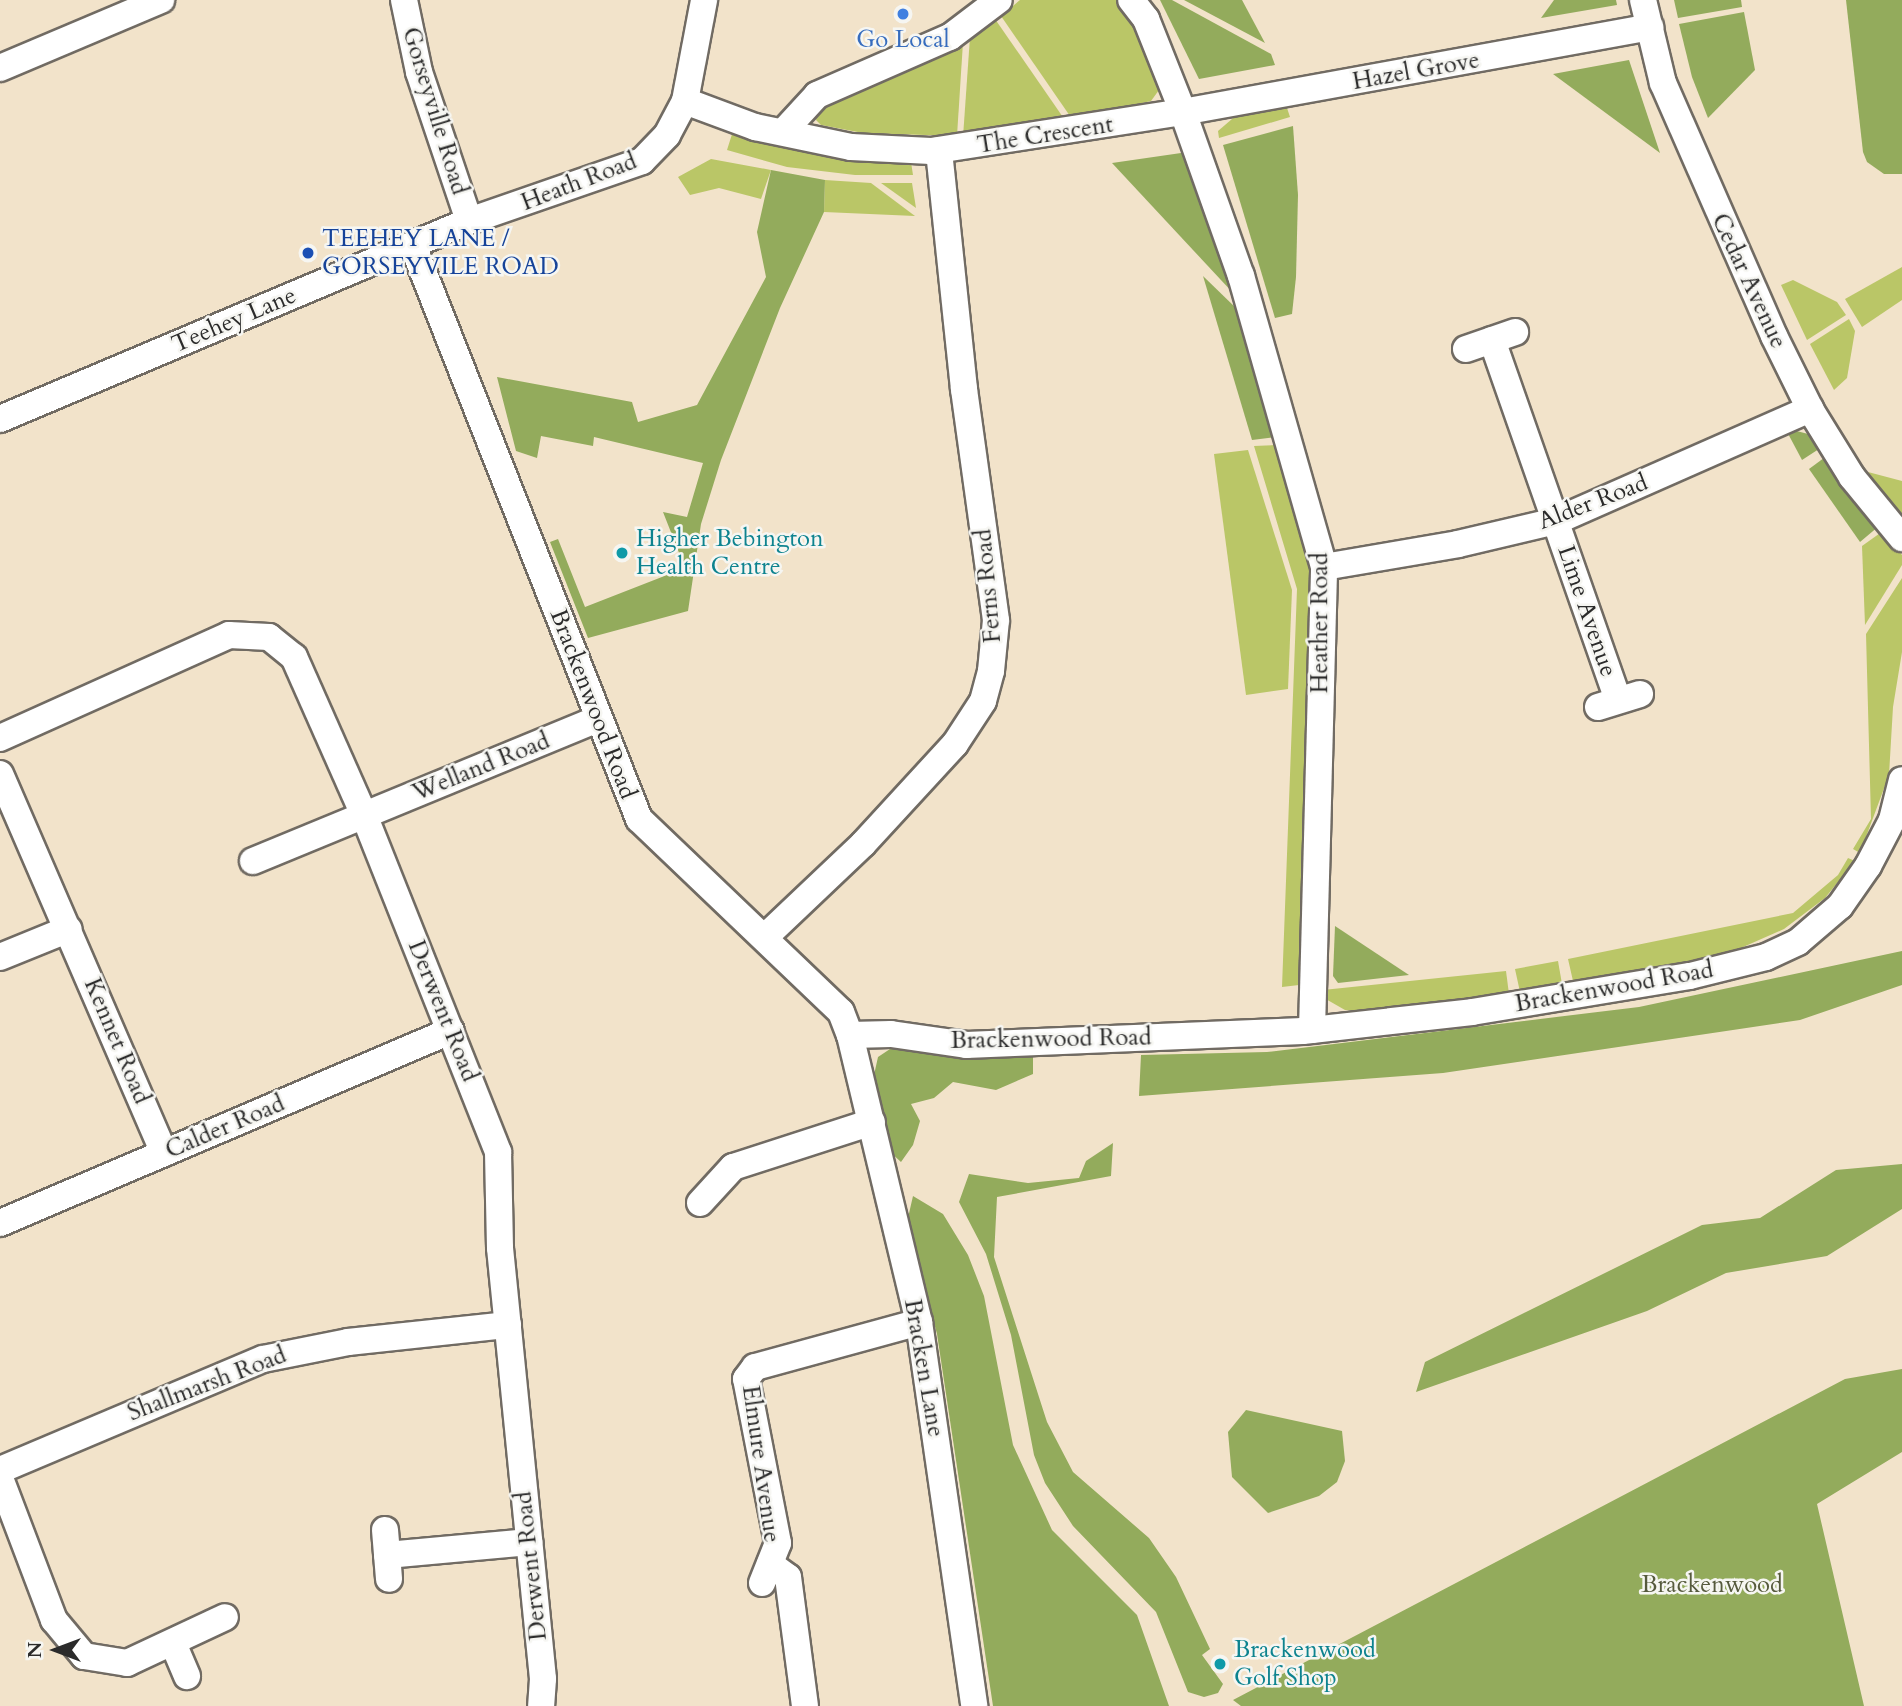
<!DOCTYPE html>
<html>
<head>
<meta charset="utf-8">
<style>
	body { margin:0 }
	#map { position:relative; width:1902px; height:1706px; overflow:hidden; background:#f2e3ca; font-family:Cardo,serif }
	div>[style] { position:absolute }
	.green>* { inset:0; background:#bac667 }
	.forest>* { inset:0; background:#93ab5c }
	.roads { filter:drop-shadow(2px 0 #716b63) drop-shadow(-2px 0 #716b63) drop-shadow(0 2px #716b63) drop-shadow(0 -2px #716b63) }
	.minor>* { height:26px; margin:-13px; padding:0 13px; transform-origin:13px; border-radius:13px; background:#fff }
	.dots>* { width:19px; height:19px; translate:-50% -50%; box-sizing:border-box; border:4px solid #f6f6f2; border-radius:50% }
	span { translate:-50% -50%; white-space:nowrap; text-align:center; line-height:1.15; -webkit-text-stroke:5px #f6f6f2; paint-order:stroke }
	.shop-label { font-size:24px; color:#366cbe }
	.street-label { font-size:24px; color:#2b2b2b }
	.transit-label { font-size:24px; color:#164399 }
	.left { translate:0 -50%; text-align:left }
	.culture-label { font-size:24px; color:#0d838f }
	.park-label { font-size:24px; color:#565a3d }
	.north { position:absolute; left:21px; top:1615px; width:70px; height:70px; -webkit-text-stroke:5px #f6f6f2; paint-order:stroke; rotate:270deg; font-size:19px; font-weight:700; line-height:28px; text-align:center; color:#2b2b2b }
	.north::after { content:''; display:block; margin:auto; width:24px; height:32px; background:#2b2b2b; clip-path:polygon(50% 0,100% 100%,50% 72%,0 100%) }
</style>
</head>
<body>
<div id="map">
	<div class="green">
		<i style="clip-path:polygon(1020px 0,1120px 0,1158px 69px,1159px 90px,1151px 101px,1072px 119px,1001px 16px)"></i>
		<i style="clip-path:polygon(995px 19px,1067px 123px,963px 137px,970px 37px)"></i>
		<i style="clip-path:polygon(963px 42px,957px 136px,863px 133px,821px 125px,816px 120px,818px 109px)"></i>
		<i style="clip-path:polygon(1286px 105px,1290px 117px,1219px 138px,1218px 131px,1239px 113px)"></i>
		<i style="clip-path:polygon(733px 131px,787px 148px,911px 162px,913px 175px,855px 175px,787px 167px,727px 150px)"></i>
		<i style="clip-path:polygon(711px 159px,771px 170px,761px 199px,719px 188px,690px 195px,678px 177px)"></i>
		<i style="clip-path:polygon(825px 180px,871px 183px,915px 216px,824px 212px)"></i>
		<i style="clip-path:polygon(881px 183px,912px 183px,916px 208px)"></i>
		<i style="clip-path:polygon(1902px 267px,1902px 300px,1862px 327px,1845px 299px)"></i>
		<i style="clip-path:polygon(1793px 280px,1837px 302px,1846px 315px,1807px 340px,1781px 285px)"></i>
		<i style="clip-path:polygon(1849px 319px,1855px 331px,1847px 378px,1834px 390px,1810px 344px)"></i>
		<i style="clip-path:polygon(1279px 445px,1314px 556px,1299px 985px,1282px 987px,1297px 589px,1254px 446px)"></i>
		<i style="clip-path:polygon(1248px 450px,1292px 590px,1288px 689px,1246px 695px,1214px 454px)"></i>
		<i style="clip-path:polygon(1868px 472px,1902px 481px,1902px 517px,1889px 501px)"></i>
		<i style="clip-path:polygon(1883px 531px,1902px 555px,1902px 565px,1865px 625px,1862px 546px)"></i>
		<i style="clip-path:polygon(1902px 578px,1902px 652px,1893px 707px,1889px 775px,1860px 853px,1853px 849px,1871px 819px,1866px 634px)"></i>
		<i style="clip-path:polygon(1848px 858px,1855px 861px,1825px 898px,1784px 929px,1725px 955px,1573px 981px,1568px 959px,1793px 913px,1838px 875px)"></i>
		<i style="clip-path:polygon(1558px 961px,1562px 984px,1520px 992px,1515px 969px)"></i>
		<i style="clip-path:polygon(1506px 971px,1509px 994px,1361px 1011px,1345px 1010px,1324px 998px,1323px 990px)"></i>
	</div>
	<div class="forest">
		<i style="clip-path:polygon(1160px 0,1172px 0,1271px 54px,1275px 65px,1199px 79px)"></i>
		<i style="clip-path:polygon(1184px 0,1242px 0,1265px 43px)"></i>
		<i style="clip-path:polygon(1554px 0,1616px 0,1617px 5px,1541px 18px)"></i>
		<i style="clip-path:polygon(1674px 0,1741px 0,1742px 7px,1678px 18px)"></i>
		<i style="clip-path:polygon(1846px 0,1902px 0,1902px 174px,1884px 174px,1867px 162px,1863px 152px)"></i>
		<i style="clip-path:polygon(1744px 12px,1755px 70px,1708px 118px,1692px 77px,1679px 24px)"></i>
		<i style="clip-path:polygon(1629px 60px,1660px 153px,1553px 74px)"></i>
		<i style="clip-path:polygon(1293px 126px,1298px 195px,1296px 277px,1292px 314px,1275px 318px,1223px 145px)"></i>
		<i style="clip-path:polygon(1188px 152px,1234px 294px,1112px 163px)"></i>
		<i style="clip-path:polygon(771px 170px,825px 180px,824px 212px,780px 308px,721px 460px,701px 524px,688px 611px,588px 638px,550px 542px,558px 539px,585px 607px,685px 568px,663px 512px,687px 517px,703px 463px,594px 437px,593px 446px,541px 436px,537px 458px,516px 451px,497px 377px,632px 402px,638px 422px,697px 405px,766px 277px,757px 232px)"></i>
		<i style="clip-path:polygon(1203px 276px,1238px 310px,1276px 437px,1252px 440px)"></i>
		<i style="clip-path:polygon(1785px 428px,1812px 435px,1822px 447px,1802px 460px)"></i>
		<i style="clip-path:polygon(1828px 455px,1879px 526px,1860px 542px,1809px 469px)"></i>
		<i style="clip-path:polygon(1335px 926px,1409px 975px,1338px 983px,1333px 976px)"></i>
		<i style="clip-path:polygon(1902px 951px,1902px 985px,1800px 1020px,1443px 1073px,1139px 1096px,1141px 1055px,1267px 1052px,1639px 1007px)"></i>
		<i style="clip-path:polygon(893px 1047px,1033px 1054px,1033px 1074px,996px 1090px,953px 1082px,934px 1098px,911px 1104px,920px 1121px,913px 1145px,901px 1162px,889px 1151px,874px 1075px,878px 1057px)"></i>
		<i style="clip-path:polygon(1113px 1143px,1111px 1176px,997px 1197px,994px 1257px,1047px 1422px,1073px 1472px,1149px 1538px,1176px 1577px,1210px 1649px,1202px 1655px,1223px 1684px,1218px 1693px,1204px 1697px,1188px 1692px,1156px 1612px,1073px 1526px,1045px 1483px,1034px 1455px,1011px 1335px,986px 1254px,959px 1202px,969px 1174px,1028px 1183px,1079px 1178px,1086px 1161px)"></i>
		<i style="clip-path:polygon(1902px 1164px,1902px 1209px,1827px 1256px,1726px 1273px,1647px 1311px,1416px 1392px,1425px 1362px,1702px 1225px,1760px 1218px,1836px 1170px)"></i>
		<i style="clip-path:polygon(913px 1196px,943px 1214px,968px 1255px,984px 1296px,1013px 1445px,1052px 1530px,1137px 1615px,1169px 1706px,993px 1706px,937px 1334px,907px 1222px)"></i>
		<i style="clip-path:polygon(1902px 1369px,1902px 1452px,1817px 1504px,1864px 1706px,1241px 1706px,1233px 1700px,1845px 1379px)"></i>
		<i style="clip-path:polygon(1246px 1410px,1342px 1431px,1345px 1461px,1337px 1482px,1319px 1496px,1268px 1513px,1232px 1477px,1228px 1432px)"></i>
	</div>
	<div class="roads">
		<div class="minor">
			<i style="left:404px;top:0;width:74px;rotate:78.2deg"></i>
			<i style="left:419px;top:72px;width:157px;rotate:71.4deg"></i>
			<i style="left:1643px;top:0;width:85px;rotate:76.5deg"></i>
			<i style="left:1663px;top:83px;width:276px;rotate:66.3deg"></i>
			<i style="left:1774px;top:336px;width:81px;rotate:63.7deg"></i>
			<i style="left:1810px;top:409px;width:80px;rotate:58.3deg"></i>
			<i style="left:1852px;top:477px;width:79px;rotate:50.7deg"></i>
			<i style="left:0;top:68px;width:175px;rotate:-22.9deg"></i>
			<i style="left:685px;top:101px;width:75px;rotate:20.4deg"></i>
			<i style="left:755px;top:127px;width:98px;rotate:11.8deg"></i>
			<i style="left:851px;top:147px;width:80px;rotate:2.9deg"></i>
			<i style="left:931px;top:151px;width:255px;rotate:-8.8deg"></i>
			<i style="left:1183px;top:112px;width:100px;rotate:-111.7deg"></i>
			<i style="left:1146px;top:19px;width:24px;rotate:-128deg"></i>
			<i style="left:783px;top:132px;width:50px;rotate:-47.4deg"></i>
			<i style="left:817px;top:95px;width:145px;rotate:-23.6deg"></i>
			<i style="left:950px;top:37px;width:61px;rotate:-37.1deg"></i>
			<i style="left:413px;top:246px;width:616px;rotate:68.47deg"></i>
			<i style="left:639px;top:819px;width:279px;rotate:43.7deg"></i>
			<i style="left:841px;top:1012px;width:25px;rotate:69deg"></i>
			<i style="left:850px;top:1035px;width:41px;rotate:-1.4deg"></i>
			<i style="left:891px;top:1034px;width:76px;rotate:8.3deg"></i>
			<i style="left:966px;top:1045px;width:337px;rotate:-2.4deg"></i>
			<i style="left:1303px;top:1031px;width:170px;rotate:-6.4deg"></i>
			<i style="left:1472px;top:1012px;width:221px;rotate:-9.4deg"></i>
			<i style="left:1690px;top:976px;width:78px;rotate:-14deg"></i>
			<i style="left:1766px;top:957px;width:35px;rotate:-25deg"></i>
			<i style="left:1798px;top:942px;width:55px;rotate:-40.6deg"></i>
			<i style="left:1840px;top:906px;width:49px;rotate:-55deg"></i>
			<i style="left:1868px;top:866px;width:52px;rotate:-62.4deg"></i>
			<i style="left:1892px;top:820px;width:41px;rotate:-76deg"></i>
			<i style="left:1492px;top:340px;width:381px;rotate:70.7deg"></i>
			<i style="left:1466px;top:349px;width:52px;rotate:-19.1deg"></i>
			<i style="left:0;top:419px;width:509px;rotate:-22.89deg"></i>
			<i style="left:469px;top:221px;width:183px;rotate:-19.1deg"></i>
			<i style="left:642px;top:161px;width:36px;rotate:-46deg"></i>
			<i style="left:667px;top:135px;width:38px;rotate:-62deg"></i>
			<i style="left:685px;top:101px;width:103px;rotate:-79.3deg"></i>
			<i style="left:1324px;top:567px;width:136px;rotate:-9.7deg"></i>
			<i style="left:1458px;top:544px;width:101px;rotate:-13.2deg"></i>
			<i style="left:1556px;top:521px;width:278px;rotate:-23.8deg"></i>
			<i style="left:1598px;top:707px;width:44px;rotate:-17.2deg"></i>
			<i style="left:0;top:738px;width:251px;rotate:-24.2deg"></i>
			<i style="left:229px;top:635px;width:40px;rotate:2.9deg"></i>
			<i style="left:269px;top:637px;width:32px;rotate:39deg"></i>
			<i style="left:294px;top:657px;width:173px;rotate:66.1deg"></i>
			<i style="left:364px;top:815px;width:363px;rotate:68.3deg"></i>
			<i style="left:498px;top:1152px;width:96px;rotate:88.8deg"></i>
			<i style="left:500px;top:1248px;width:433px;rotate:84.3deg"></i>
			<i style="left:543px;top:1679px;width:27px;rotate:94deg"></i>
			<i style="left:0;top:774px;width:413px;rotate:66.6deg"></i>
			<i style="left:253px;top:861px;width:373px;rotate:-22.4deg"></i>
			<i style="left:765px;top:937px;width:135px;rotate:-43.5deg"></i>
			<i style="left:863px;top:844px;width:136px;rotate:-47.4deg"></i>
			<i style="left:955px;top:744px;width:51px;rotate:-56.9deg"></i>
			<i style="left:983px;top:701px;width:31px;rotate:-75deg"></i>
			<i style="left:991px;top:671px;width:51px;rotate:-84.4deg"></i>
			<i style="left:996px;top:620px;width:233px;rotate:-97.9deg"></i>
			<i style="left:964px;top:389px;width:240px;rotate:-96deg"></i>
			<i style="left:0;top:957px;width:74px;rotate:-22.1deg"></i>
			<i style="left:1312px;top:1030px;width:463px;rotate:-88.5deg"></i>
			<i style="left:1324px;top:567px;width:303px;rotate:-105.9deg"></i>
			<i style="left:1241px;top:276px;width:174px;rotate:-109.5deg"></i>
			<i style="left:1183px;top:112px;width:475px;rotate:-10.3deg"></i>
			<i style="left:850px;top:1035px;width:295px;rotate:76.5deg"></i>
			<i style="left:919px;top:1322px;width:388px;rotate:81.8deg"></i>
			<i style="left:700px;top:1203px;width:49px;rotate:-47.5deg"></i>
			<i style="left:733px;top:1167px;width:146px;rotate:-17.9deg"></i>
			<i style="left:0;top:1223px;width:490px;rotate:-23.1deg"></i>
			<i style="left:0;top:1470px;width:285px;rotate:-22.9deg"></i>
			<i style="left:263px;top:1359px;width:87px;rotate:-11.3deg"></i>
			<i style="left:348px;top:1342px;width:161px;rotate:-6.1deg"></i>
			<i style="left:0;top:1478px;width:152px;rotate:69.2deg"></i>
			<i style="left:54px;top:1620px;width:47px;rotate:50.2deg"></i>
			<i style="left:84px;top:1656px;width:44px;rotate:9.2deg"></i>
			<i style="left:127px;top:1663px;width:108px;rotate:-25.1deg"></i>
			<i style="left:385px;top:1530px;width:49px;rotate:85.3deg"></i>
			<i style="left:387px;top:1555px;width:143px;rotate:-5.2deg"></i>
			<i style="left:770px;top:1564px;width:22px;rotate:36deg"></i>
			<i style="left:788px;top:1577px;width:130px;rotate:82.5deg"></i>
			<i style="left:762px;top:1583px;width:43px;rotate:-68.2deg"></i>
			<i style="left:778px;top:1543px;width:167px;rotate:-101deg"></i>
			<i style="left:746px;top:1379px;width:15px;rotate:-53deg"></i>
			<i style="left:755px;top:1367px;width:170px;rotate:-15.3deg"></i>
			<i style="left:173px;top:1643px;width:36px;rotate:67deg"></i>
		</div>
	</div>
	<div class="dots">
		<i style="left:903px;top:14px;background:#3f7fe0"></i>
		<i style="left:308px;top:253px;background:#1a4fb4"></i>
		<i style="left:622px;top:553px;background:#0f9aa8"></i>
		<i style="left:1220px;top:1664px;background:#0f9aa8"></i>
	</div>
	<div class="shop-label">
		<span style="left:903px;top:40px">Go Local</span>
	</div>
	<div class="street-label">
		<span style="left:1416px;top:71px;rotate:-10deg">Hazel Grove</span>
		<span style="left:435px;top:111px;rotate:73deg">Gorseyville Road</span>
		<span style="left:1045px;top:135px;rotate:-9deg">The Crescent</span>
		<span style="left:579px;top:182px;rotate:-21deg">Heath Road</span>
		<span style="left:1749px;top:281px;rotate:65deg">Cedar Avenue</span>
		<span style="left:234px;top:320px;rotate:-23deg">Teehey Lane</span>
		<span style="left:1593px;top:502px;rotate:-21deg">Alder Road</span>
		<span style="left:988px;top:586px;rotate:-95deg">Ferns Road</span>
		<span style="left:1587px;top:611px;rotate:71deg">Lime Avenue</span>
		<span style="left:1320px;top:623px;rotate:-90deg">Heather Road</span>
		<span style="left:593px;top:704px;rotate:69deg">Brackenwood Road</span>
		<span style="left:481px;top:767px;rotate:-22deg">Welland Road</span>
		<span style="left:1614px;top:987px;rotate:-10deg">Brackenwood Road</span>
		<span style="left:443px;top:1011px;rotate:68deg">Derwent Road</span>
		<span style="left:1051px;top:1039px;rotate:-1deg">Brackenwood Road</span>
		<span style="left:117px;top:1041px;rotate:67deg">Kennet Road</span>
		<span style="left:225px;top:1127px;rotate:-23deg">Calder Road</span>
		<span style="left:924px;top:1368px;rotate:80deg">Bracken Lane</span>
		<span style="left:207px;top:1384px;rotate:-21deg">Shallmarsh Road</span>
		<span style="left:761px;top:1464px;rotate:82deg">Elmure Avenue</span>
		<span style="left:531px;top:1566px;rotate:-96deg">Derwent Road</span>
	</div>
	<div class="transit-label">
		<span class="left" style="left:322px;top:253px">TEEHEY LANE /<br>GORSEYVILE ROAD</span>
	</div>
	<div class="culture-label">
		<span class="left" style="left:636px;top:553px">Higher Bebington<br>Health Centre</span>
		<span class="left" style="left:1234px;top:1664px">Brackenwood<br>Golf Shop</span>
	</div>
	<div class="park-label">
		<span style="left:1712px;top:1585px">Brackenwood</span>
	</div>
	<div class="north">N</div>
</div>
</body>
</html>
